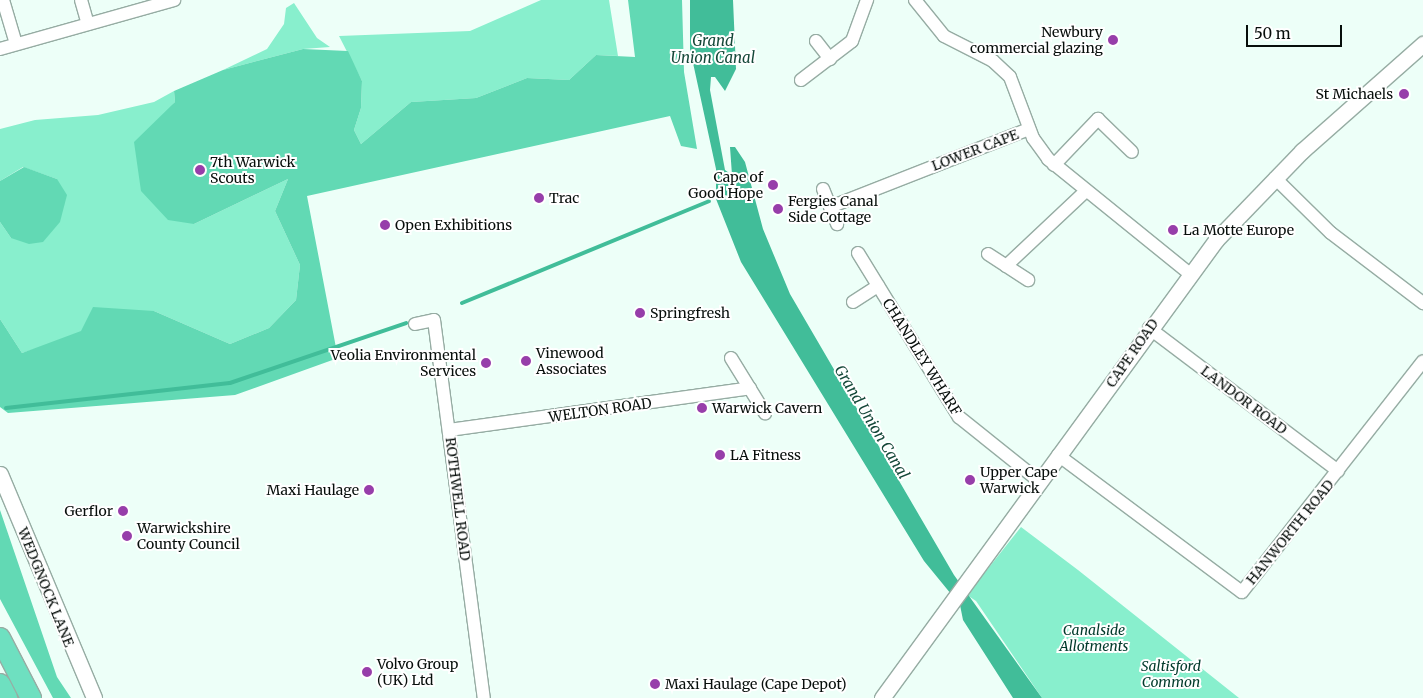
<!DOCTYPE html>
<html>
<head>
<meta charset="utf-8">
<style>
	body { margin:0 }
	#map { position:relative; width:1423px; height:698px; overflow:hidden; background:#edfff8; font-family:Merriweather,serif }
	div>[style] { position:absolute }
	.green>* { inset:0; background:#88efcd }
	.forest>* { inset:0; background:#62d9b4 }
	.water>* { inset:0; background:#41bd99 }
	.stream>* { height:4px; margin:-2px; padding:0 2px; transform-origin:2px; border-radius:2px; background:#41bd99 }
	.roads { filter:drop-shadow(1px 0 #96aca3) drop-shadow(-1px 0 #96aca3) drop-shadow(0 1px #96aca3) drop-shadow(0 -1px #96aca3) }
	.minor>* { height:12px; margin:-6px; padding:0 6px; transform-origin:6px; border-radius:6px; background:#fff }
	.tertiary>* { height:15px; margin:-7.5px; padding:0 7.5px; transform-origin:7.5px; border-radius:7.5px; background:#fff }
	.trunk>* { height:20px; margin:-10px; padding:0 10px; transform-origin:10px; border-radius:10px; background:#6ee0c0 }
	.dots>* { width:14px; height:14px; translate:-50% -50%; box-sizing:border-box; border:2px solid #fff; border-radius:50% }
	span { translate:-50% -50%; white-space:nowrap; text-align:center; line-height:1.15; -webkit-text-stroke:4px #fff; paint-order:stroke }
	.poi-label { font-size:14px; color:#070e0b }
	.right { translate:-100% -50%; text-align:right }
	.left { translate:0 -50%; text-align:left }
	.street-label { font-size:14px; color:#070e0b }
	.park-label { font-size:14px; color:#013a2b; font-style:italic }
	.water-label { font-size:15px; color:#144839; font-style:italic }
	.scale { position:absolute; left:1246px; top:25px; width:96px; height:22px; box-sizing:border-box; border:2px solid #070e0b; border-top:0; padding-left:6px; font-size:15px; line-height:18px; white-space:nowrap; color:#070e0b; -webkit-text-stroke:4px #fff; paint-order:stroke }
</style>
</head>
<body>
<div id="map">
	<div class="green">
		<i style="clip-path:polygon(541px 0,609px 0,618px 56px,596px 55px,569px 80px,527px 78px,476px 98px,411px 102px,361px 144px,354px 130px,361px 108px,362px 81px,339px 36px,470px 31px)"></i>
		<i style="clip-path:polygon(294px 3px,317px 38px,330px 47px,303px 49px,223px 70px,267px 49px,284px 24px,286px 8px)"></i>
		<i style="clip-path:polygon(174px 91px,175px 102px,159px 121px,194px 224px,288px 179px,275px 211px,300px 265px,296px 300px,269px 328px,230px 344px,154px 311px,22px 353px,0 319px,0 222px,11px 238px,57px 179px,23px 167px,0 181px,0 129px,35px 120px,98px 115px,154px 102px)"></i>
		<i style="clip-path:polygon(1021px 527px,1078px 570px,1239px 698px,1042px 698px,976px 601px,967px 595px)"></i>
	</div>
	<div class="forest">
		<i style="clip-path:polygon(628px 0,682px 0,684px 72px,697px 149px,681px 146px,670px 116px,307px 196px,338px 358px,235px 395px,8px 413px,0 407px,0 319px,22px 353px,81px 331px,93px 307px,154px 311px,230px 344px,269px 328px,296px 300px,300px 265px,275px 211px,288px 179px,194px 224px,168px 220px,141px 191px,134px 142px,175px 102px,174px 91px,223px 70px,303px 49px,348px 51px,362px 81px,361px 108px,354px 130px,361px 144px,411px 102px,476px 98px,527px 78px,569px 80px,596px 55px,635px 57px)"></i>
		<i style="clip-path:polygon(24px 167px,57px 179px,67px 195px,60px 222px,43px 242px,29px 244px,11px 238px,0 222px,0 181px)"></i>
		<i style="clip-path:polygon(0 510px,57px 677px,71px 698px,53px 698px,0 599px)"></i>
	</div>
	<div class="water">
		<i style="clip-path:polygon(690px 0,733px 0,736px 69px,725px 91px,715px 77px,711px 77px,710px 90px,725px 170px,732px 175px,730px 147px,735px 147px,745px 162px,763px 229px,790px 294px,954px 575px,1042px 698px,1013px 698px,963px 620px,960px 605px,924px 561px,741px 262px,716px 199px,716px 169px,690px 49px)"></i>
	</div>
	<div class="stream">
		<i style="left:462px;top:303px;width:267px;rotate:-22.4deg"></i>
		<i style="left:6px;top:408px;width:225px;rotate:-6.4deg"></i>
		<i style="left:230px;top:383px;width:186px;rotate:-18.8deg"></i>
	</div>
	<div class="roads">
		<div class="minor">
			<i style="left:3px;top:0;width:46px;rotate:73.5deg"></i>
			<i style="left:81px;top:0;width:25px;rotate:74deg"></i>
			<i style="left:915px;top:0;width:46px;rotate:51.1deg"></i>
			<i style="left:944px;top:36px;width:55px;rotate:27deg"></i>
			<i style="left:993px;top:61px;width:23px;rotate:43deg"></i>
			<i style="left:1010px;top:77px;width:65px;rotate:69.3deg"></i>
			<i style="left:1033px;top:138px;width:26px;rotate:54deg"></i>
			<i style="left:1048px;top:159px;width:181px;rotate:39deg"></i>
			<i style="left:816px;top:41px;width:23px;rotate:52deg"></i>
			<i style="left:0;top:49px;width:181px;rotate:-15.7deg"></i>
			<i style="left:801px;top:80px;width:64px;rotate:-37.4deg"></i>
			<i style="left:852px;top:41px;width:44px;rotate:-69.9deg"></i>
			<i style="left:1054px;top:165px;width:64px;rotate:-46.3deg"></i>
			<i style="left:1098px;top:119px;width:47px;rotate:44.1deg"></i>
			<i style="left:1275px;top:178px;width:78px;rotate:44.5deg"></i>
			<i style="left:1331px;top:233px;width:116px;rotate:37.3deg"></i>
			<i style="left:823px;top:189px;width:38px;rotate:68deg"></i>
			<i style="left:830px;top:207px;width:214px;rotate:-21.4deg"></i>
			<i style="left:858px;top:253px;width:193px;rotate:58.4deg"></i>
			<i style="left:959px;top:417px;width:102px;rotate:38.7deg"></i>
			<i style="left:988px;top:254px;width:48px;rotate:33deg"></i>
			<i style="left:1006px;top:266px;width:110px;rotate:-43.2deg"></i>
			<i style="left:853px;top:302px;width:30px;rotate:-33deg"></i>
			<i style="left:415px;top:324px;width:19px;rotate:-12deg"></i>
			<i style="left:434px;top:320px;width:381px;rotate:82.5deg"></i>
			<i style="left:1149px;top:328px;width:237px;rotate:37.1deg"></i>
			<i style="left:731px;top:358px;width:65px;rotate:58.3deg"></i>
			<i style="left:449px;top:430px;width:304px;rotate:-7.9deg"></i>
			<i style="left:1058px;top:455px;width:229px;rotate:36.7deg"></i>
			<i style="left:1242px;top:592px;width:293px;rotate:-51.9deg"></i>
		</div>
		<div class="tertiary">
			<i style="left:0;top:474px;width:243px;rotate:67.2deg"></i>
			<i style="left:882px;top:698px;width:567px;rotate:-53.9deg"></i>
			<i style="left:1216px;top:240px;width:124px;rotate:-46deg"></i>
			<i style="left:1302px;top:151px;width:162px;rotate:-41.5deg"></i>
		</div>
		<div class="trunk">
			<i style="left:0;top:638px;width:68px;rotate:62.7deg"></i>
			<i style="left:0;top:684px;width:16px;rotate:63deg"></i>
		</div>
	</div>
	<div class="dots">
		<i style="left:1113px;top:40px;background:#973eaa"></i>
		<i style="left:1404px;top:94px;background:#973eaa"></i>
		<i style="left:200px;top:170px;background:#973eaa"></i>
		<i style="left:773px;top:185px;background:#973eaa"></i>
		<i style="left:539px;top:198px;background:#973eaa"></i>
		<i style="left:778px;top:209px;background:#973eaa"></i>
		<i style="left:385px;top:225px;background:#973eaa"></i>
		<i style="left:1173px;top:230px;background:#973eaa"></i>
		<i style="left:640px;top:313px;background:#973eaa"></i>
		<i style="left:526px;top:361px;background:#973eaa"></i>
		<i style="left:486px;top:363px;background:#973eaa"></i>
		<i style="left:702px;top:408px;background:#973eaa"></i>
		<i style="left:720px;top:455px;background:#973eaa"></i>
		<i style="left:970px;top:480px;background:#973eaa"></i>
		<i style="left:369px;top:490px;background:#973eaa"></i>
		<i style="left:123px;top:511px;background:#973eaa"></i>
		<i style="left:127px;top:536px;background:#973eaa"></i>
		<i style="left:367px;top:672px;background:#973eaa"></i>
		<i style="left:655px;top:684px;background:#973eaa"></i>
	</div>
	<div class="poi-label">
		<span class="right" style="left:1103px;top:40px">Newbury<br>commercial glazing</span>
		<span class="right" style="left:1393px;top:94px">St Michaels</span>
		<span class="left" style="left:210px;top:170px">7th Warwick<br>Scouts</span>
		<span class="right" style="left:763px;top:185px">Cape of<br>Good Hope</span>
		<span class="left" style="left:549px;top:198px">Trac</span>
		<span class="left" style="left:788px;top:209px">Fergies Canal<br>Side Cottage</span>
		<span class="left" style="left:395px;top:225px">Open Exhibitions</span>
		<span class="left" style="left:1183px;top:230px">La Motte Europe</span>
		<span class="left" style="left:650px;top:313px">Springfresh</span>
		<span class="left" style="left:536px;top:361px">Vinewood<br>Associates</span>
		<span class="right" style="left:476px;top:363px">Veolia Environmental<br>Services</span>
		<span class="left" style="left:712px;top:408px">Warwick Cavern</span>
		<span class="left" style="left:730px;top:455px">LA Fitness</span>
		<span class="left" style="left:980px;top:480px">Upper Cape<br>Warwick</span>
		<span class="right" style="left:359px;top:490px">Maxi Haulage</span>
		<span class="right" style="left:113px;top:511px">Gerflor</span>
		<span class="left" style="left:137px;top:536px">Warwickshire<br>County Council</span>
		<span class="left" style="left:377px;top:672px">Volvo Group<br>(UK) Ltd</span>
		<span class="left" style="left:665px;top:684px">Maxi Haulage (Cape Depot)</span>
	</div>
	<div class="street-label">
		<span style="left:975px;top:150px;rotate:-21deg">LOWER CAPE</span>
		<span style="left:1132px;top:353px;rotate:-55deg">CAPE ROAD</span>
		<span style="left:922px;top:357px;rotate:58deg">CHANDLEY WHARF</span>
		<span style="left:1244px;top:400px;rotate:37deg">LANDOR ROAD</span>
		<span style="left:600px;top:410px;rotate:-8deg">WELTON ROAD</span>
		<span style="left:458px;top:499px;rotate:83deg">ROTHWELL ROAD</span>
		<span style="left:1290px;top:532px;rotate:-51deg">HANWORTH ROAD</span>
		<span style="left:46px;top:587px;rotate:68deg">WEDGNOCK LANE</span>
	</div>
	<div class="park-label">
		<span style="left:1094px;top:638px">Canalside<br>Allotments</span>
		<span style="left:1171px;top:674px">Saltisford<br>Common</span>
	</div>
	<div class="water-label">
		<span style="left:713px;top:49px">Grand<br>Union Canal</span>
		<span style="left:872px;top:422px;rotate:59deg">Grand Union Canal</span>
	</div>
	<div class="scale">50 m</div>
</div>
</body>
</html>
